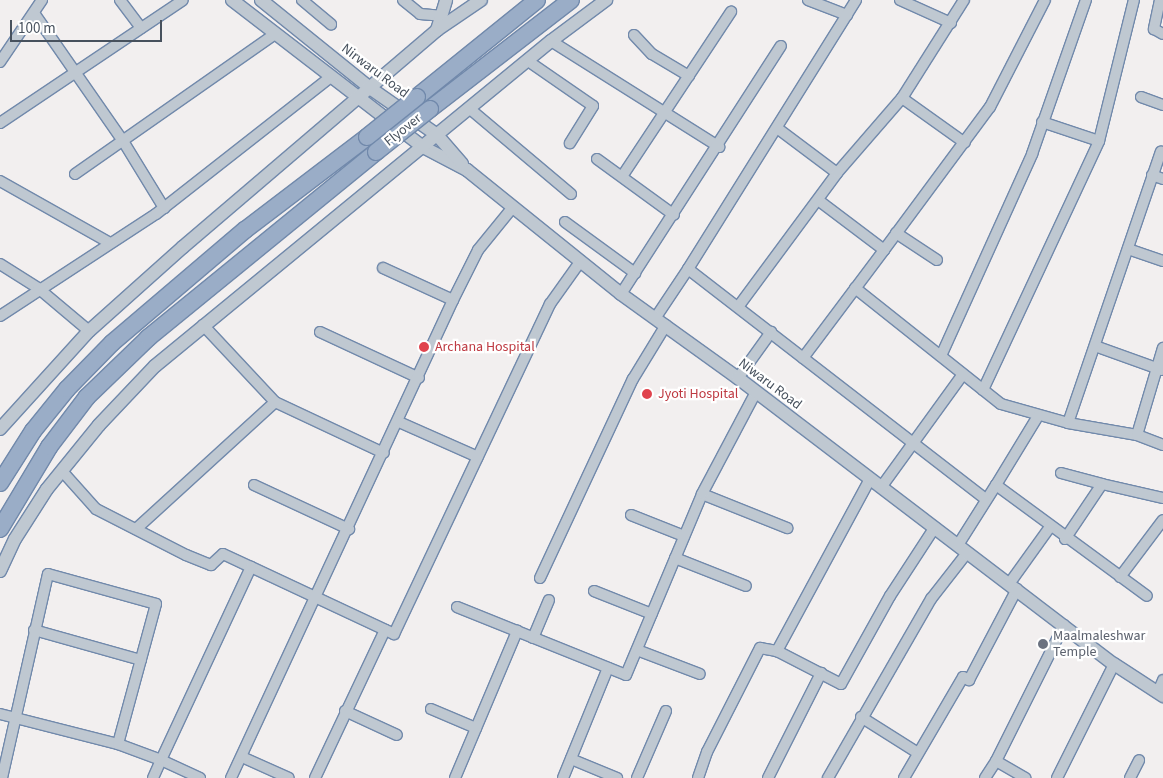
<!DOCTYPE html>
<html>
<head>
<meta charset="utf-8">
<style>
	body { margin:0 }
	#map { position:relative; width:1163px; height:778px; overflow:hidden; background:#f2efef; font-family:"Source Sans 3",sans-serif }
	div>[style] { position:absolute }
	.roads { filter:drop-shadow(1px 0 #7189ab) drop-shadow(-1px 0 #7189ab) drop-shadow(0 1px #7189ab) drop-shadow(0 -1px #7189ab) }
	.minor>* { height:10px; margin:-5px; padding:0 5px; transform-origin:5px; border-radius:5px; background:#bfc8d1 }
	.tertiary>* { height:12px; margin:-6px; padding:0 6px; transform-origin:6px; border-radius:6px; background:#bfc8d1 }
	.trunk>* { height:16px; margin:-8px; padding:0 8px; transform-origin:8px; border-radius:8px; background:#9aadc7 }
	.bridges { filter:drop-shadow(1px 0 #7189ab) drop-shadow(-1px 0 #7189ab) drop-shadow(0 1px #7189ab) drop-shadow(0 -1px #7189ab) }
	.trunk-bridge>* { height:16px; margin:-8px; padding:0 8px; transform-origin:8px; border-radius:8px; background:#9aadc7 }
	.dots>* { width:14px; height:14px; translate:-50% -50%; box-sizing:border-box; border:2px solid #fff; border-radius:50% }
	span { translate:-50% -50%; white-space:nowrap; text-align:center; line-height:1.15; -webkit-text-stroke:4.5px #fff; paint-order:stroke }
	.street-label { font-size:14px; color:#47515d }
	.health-label { font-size:14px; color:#be3a42 }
	.left { translate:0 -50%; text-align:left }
	.worship-label { font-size:14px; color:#5b616d }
	.scale { position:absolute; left:10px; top:20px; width:152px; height:22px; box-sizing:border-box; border:2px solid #47515d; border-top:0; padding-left:6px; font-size:15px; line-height:18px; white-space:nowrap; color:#47515d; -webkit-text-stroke:4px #fff; paint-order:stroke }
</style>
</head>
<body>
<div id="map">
	<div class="roads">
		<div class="minor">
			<i style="left:120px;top:0;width:35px;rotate:53deg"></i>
			<i style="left:302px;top:0;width:38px;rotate:40deg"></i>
			<i style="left:403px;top:0;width:22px;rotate:39deg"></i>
			<i style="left:420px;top:14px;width:21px;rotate:5deg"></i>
			<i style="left:808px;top:0;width:42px;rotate:21deg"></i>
			<i style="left:900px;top:0;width:56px;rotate:24.3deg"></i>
			<i style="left:1160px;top:0;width:30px;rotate:102deg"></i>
			<i style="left:1154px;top:29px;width:10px;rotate:29deg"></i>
			<i style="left:34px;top:13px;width:156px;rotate:55.2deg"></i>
			<i style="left:123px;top:141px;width:79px;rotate:58.5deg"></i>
			<i style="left:634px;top:35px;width:26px;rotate:47deg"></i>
			<i style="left:652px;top:54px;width:43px;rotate:30.7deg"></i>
			<i style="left:551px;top:41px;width:199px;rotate:32.2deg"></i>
			<i style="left:528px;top:61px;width:79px;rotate:34.7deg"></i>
			<i style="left:593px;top:106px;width:44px;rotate:121.9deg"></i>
			<i style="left:0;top:62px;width:75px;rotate:-55.9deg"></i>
			<i style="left:1141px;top:97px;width:23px;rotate:20deg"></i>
			<i style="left:902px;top:98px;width:77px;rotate:35.5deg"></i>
			<i style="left:470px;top:109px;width:132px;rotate:40.1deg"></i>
			<i style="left:0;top:123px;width:220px;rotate:-33.9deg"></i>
			<i style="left:777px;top:128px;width:75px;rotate:36.9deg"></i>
			<i style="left:1099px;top:141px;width:145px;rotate:-76.1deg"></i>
			<i style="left:597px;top:159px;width:95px;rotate:36deg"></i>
			<i style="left:75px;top:174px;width:244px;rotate:-35deg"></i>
			<i style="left:623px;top:175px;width:196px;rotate:-56.5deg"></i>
			<i style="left:1152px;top:175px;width:12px;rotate:20deg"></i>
			<i style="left:0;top:181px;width:126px;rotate:29.4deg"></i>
			<i style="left:818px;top:200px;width:83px;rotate:37.1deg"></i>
			<i style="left:884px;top:250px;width:178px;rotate:-53.5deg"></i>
			<i style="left:990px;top:107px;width:120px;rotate:-62.8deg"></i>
			<i style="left:565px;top:222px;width:87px;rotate:36.1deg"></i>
			<i style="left:896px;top:233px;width:49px;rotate:33.4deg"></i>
			<i style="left:1128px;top:249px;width:37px;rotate:19deg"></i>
			<i style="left:0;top:264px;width:45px;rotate:32.3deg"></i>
			<i style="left:38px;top:288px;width:67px;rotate:40.1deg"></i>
			<i style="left:383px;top:268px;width:77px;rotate:24.6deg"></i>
			<i style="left:688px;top:269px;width:317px;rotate:-58deg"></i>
			<i style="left:855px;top:288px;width:186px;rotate:38.5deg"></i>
			<i style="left:1001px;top:404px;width:70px;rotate:15.8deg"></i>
			<i style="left:1068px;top:423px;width:70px;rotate:9.9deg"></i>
			<i style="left:1137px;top:435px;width:28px;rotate:21deg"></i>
			<i style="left:621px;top:294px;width:295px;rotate:-57.2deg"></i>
			<i style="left:738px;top:307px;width:167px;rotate:-53.5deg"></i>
			<i style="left:837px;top:173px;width:99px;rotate:-49.1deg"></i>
			<i style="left:902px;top:98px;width:116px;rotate:-57.7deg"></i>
			<i style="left:0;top:316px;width:186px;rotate:-33.2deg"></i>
			<i style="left:156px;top:214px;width:222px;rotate:-38.1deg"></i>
			<i style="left:656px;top:317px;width:58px;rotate:-56.3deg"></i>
			<i style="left:688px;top:269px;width:376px;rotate:37.7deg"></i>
			<i style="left:203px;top:325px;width:105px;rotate:46.9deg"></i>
			<i style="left:320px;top:332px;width:109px;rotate:24.9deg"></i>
			<i style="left:1095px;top:346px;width:71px;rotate:19.7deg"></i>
			<i style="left:941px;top:356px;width:222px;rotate:-65.7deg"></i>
			<i style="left:1032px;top:154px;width:163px;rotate:-70.7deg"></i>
			<i style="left:803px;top:358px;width:135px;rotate:-53.1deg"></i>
			<i style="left:738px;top:378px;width:57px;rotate:-54.3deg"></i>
			<i style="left:983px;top:390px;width:275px;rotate:-65deg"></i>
			<i style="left:1099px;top:141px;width:60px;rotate:-161.6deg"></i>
			<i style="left:399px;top:422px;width:86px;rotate:23.9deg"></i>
			<i style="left:1068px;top:423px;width:287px;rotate:-71.1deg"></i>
			<i style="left:1137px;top:435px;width:91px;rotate:-73.4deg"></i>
			<i style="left:62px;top:471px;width:51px;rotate:48.2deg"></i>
			<i style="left:96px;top:509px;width:101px;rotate:27.1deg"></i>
			<i style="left:186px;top:555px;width:27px;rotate:22deg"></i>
			<i style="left:211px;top:565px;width:16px;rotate:-43deg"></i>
			<i style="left:223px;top:554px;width:31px;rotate:25deg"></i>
			<i style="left:1061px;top:473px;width:42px;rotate:15deg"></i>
			<i style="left:870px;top:479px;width:196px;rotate:118.4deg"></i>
			<i style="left:777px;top:651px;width:72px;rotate:27.3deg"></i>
			<i style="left:841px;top:684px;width:101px;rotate:-60.9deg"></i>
			<i style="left:890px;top:596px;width:82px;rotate:-56.9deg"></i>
			<i style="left:254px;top:485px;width:105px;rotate:24.9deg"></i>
			<i style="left:996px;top:485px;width:81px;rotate:-58.7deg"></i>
			<i style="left:882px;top:486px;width:138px;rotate:-54.1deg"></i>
			<i style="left:702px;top:494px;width:92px;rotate:21.8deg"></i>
			<i style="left:631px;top:515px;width:57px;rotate:21.6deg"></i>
			<i style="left:136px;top:529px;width:188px;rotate:-42.4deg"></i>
			<i style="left:275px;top:402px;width:120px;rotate:25.1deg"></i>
			<i style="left:1065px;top:539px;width:66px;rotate:-56.1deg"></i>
			<i style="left:1102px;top:484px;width:63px;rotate:12.9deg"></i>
			<i style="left:958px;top:545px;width:71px;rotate:-57.7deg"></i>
			<i style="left:996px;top:485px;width:187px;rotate:36.3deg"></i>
			<i style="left:675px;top:558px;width:76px;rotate:21.5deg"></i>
			<i style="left:1120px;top:577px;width:71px;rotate:-53deg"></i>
			<i style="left:540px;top:578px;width:220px;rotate:-65deg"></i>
			<i style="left:633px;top:379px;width:63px;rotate:-58.6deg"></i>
			<i style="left:1009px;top:584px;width:70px;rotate:-54.3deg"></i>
			<i style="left:594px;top:591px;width:62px;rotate:21.6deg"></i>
			<i style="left:457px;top:607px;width:182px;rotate:21.9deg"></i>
			<i style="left:626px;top:675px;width:196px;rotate:-67.2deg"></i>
			<i style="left:702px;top:494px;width:115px;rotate:-62.1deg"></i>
			<i style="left:34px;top:630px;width:111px;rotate:15.7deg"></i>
			<i style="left:533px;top:638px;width:41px;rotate:-67.2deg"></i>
			<i style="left:637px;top:650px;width:67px;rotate:20.9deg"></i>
			<i style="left:1158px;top:692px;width:13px;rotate:-67deg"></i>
			<i style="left:431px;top:709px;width:49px;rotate:22.9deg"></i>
			<i style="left:345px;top:711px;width:57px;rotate:24.8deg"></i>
			<i style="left:0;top:714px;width:122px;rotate:14.3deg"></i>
			<i style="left:118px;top:744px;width:46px;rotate:20.4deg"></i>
			<i style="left:161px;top:760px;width:213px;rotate:-65deg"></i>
			<i style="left:251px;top:567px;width:158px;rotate:25.1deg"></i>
			<i style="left:394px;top:634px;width:365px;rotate:-64.7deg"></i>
			<i style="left:550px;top:304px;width:52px;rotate:-54.5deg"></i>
			<i style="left:861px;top:717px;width:67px;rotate:32.3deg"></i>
			<i style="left:242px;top:757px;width:51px;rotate:24.1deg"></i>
			<i style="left:571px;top:759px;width:50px;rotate:22.4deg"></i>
			<i style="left:996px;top:761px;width:152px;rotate:-63.4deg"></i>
			<i style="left:2px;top:778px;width:209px;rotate:-77.3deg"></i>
			<i style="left:48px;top:574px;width:112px;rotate:15.5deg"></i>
			<i style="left:156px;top:604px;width:145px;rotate:105.2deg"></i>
			<i style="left:153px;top:778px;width:20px;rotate:-66deg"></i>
			<i style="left:161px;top:760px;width:43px;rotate:24.8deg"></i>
			<i style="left:231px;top:778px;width:527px;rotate:-65.09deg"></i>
			<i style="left:453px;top:300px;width:56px;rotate:-63.4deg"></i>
			<i style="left:478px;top:250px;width:55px;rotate:-50.9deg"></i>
			<i style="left:315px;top:778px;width:164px;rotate:-64.7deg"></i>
			<i style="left:455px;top:778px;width:160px;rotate:-67.1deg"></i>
			<i style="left:563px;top:778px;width:119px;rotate:-67.8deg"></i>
			<i style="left:637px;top:778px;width:73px;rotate:-66.6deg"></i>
			<i style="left:698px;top:778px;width:28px;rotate:-71deg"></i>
			<i style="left:707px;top:752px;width:117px;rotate:-63deg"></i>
			<i style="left:760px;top:648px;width:17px;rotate:10deg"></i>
			<i style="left:768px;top:778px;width:118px;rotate:-63.2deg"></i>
			<i style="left:828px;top:778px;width:207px;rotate:-60.1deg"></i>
			<i style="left:931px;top:599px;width:58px;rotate:-52deg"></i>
			<i style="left:904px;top:778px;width:117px;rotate:-59.7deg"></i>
			<i style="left:963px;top:677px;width:7px;rotate:27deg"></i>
			<i style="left:969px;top:680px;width:103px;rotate:-62.2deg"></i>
			<i style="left:985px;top:778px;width:20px;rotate:-57deg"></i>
			<i style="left:996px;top:761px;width:34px;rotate:30deg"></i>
			<i style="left:1057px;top:778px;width:127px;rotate:-63.4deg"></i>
			<i style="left:1130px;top:778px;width:20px;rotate:-63deg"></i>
		</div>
		<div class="tertiary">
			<i style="left:232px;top:0;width:241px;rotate:37.6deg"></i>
			<i style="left:423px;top:147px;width:50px;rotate:27.6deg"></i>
			<i style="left:467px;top:170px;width:198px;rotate:38.8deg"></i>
			<i style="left:621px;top:294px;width:144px;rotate:35.7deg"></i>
			<i style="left:738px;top:378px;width:472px;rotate:37.3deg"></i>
			<i style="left:1114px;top:664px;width:59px;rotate:33.1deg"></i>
			<i style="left:261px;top:0;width:140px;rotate:38.9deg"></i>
			<i style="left:370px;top:88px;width:82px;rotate:35deg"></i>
			<i style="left:437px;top:135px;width:38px;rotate:49deg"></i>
			<i style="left:437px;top:30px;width:31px;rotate:-73deg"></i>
			<i style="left:0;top:429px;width:132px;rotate:-47.8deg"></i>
			<i style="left:89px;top:331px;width:126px;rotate:-41.8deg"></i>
			<i style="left:183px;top:247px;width:334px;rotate:-40.5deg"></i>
			<i style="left:437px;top:30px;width:53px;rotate:-34.3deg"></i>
			<i style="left:0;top:571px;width:35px;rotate:-65deg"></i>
			<i style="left:15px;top:539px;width:59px;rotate:-57.4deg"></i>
			<i style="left:47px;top:489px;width:82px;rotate:-50.9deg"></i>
			<i style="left:99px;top:425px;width:81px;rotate:-46.5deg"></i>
			<i style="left:155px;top:366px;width:512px;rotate:-39.38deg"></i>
			<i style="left:551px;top:41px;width:69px;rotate:-36.7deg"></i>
		</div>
		<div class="trunk">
			<i style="left:417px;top:97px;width:154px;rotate:-38.9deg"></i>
			<i style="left:430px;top:109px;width:178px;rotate:-37.7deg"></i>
			<i style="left:0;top:483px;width:62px;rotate:-57.6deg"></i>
			<i style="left:33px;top:431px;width:54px;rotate:-51deg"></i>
			<i style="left:67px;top:389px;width:64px;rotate:-45.6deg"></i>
			<i style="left:112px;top:343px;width:175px;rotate:-40.4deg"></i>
			<i style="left:245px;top:230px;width:153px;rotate:-37.3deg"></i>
			<i style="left:0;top:529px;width:96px;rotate:-59.1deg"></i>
			<i style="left:49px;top:447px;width:63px;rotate:-52.8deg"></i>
			<i style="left:87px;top:397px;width:85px;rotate:-44deg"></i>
			<i style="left:148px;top:338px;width:294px;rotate:-39.2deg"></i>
		</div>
	</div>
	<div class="bridges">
		<div class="trunk-bridge">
			<i style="left:367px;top:137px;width:64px;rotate:-38.7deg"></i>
			<i style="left:376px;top:152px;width:69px;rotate:-38.5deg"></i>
		</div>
	</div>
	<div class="dots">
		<i style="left:424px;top:347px;background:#e0444e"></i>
		<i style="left:647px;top:394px;background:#e0444e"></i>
		<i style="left:1043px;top:644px;background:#6b7280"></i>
	</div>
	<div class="street-label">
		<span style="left:375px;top:71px;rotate:37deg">Nirwaru Road</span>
		<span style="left:403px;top:130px;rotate:-39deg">Flyover</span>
		<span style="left:770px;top:384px;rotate:37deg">Niwaru Road</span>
	</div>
	<div class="health-label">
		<span class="left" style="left:435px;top:347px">Archana Hospital</span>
		<span class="left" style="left:658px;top:394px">Jyoti Hospital</span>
	</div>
	<div class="worship-label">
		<span class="left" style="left:1053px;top:644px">Maalmaleshwar<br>Temple</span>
	</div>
	<div class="scale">100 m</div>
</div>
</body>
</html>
